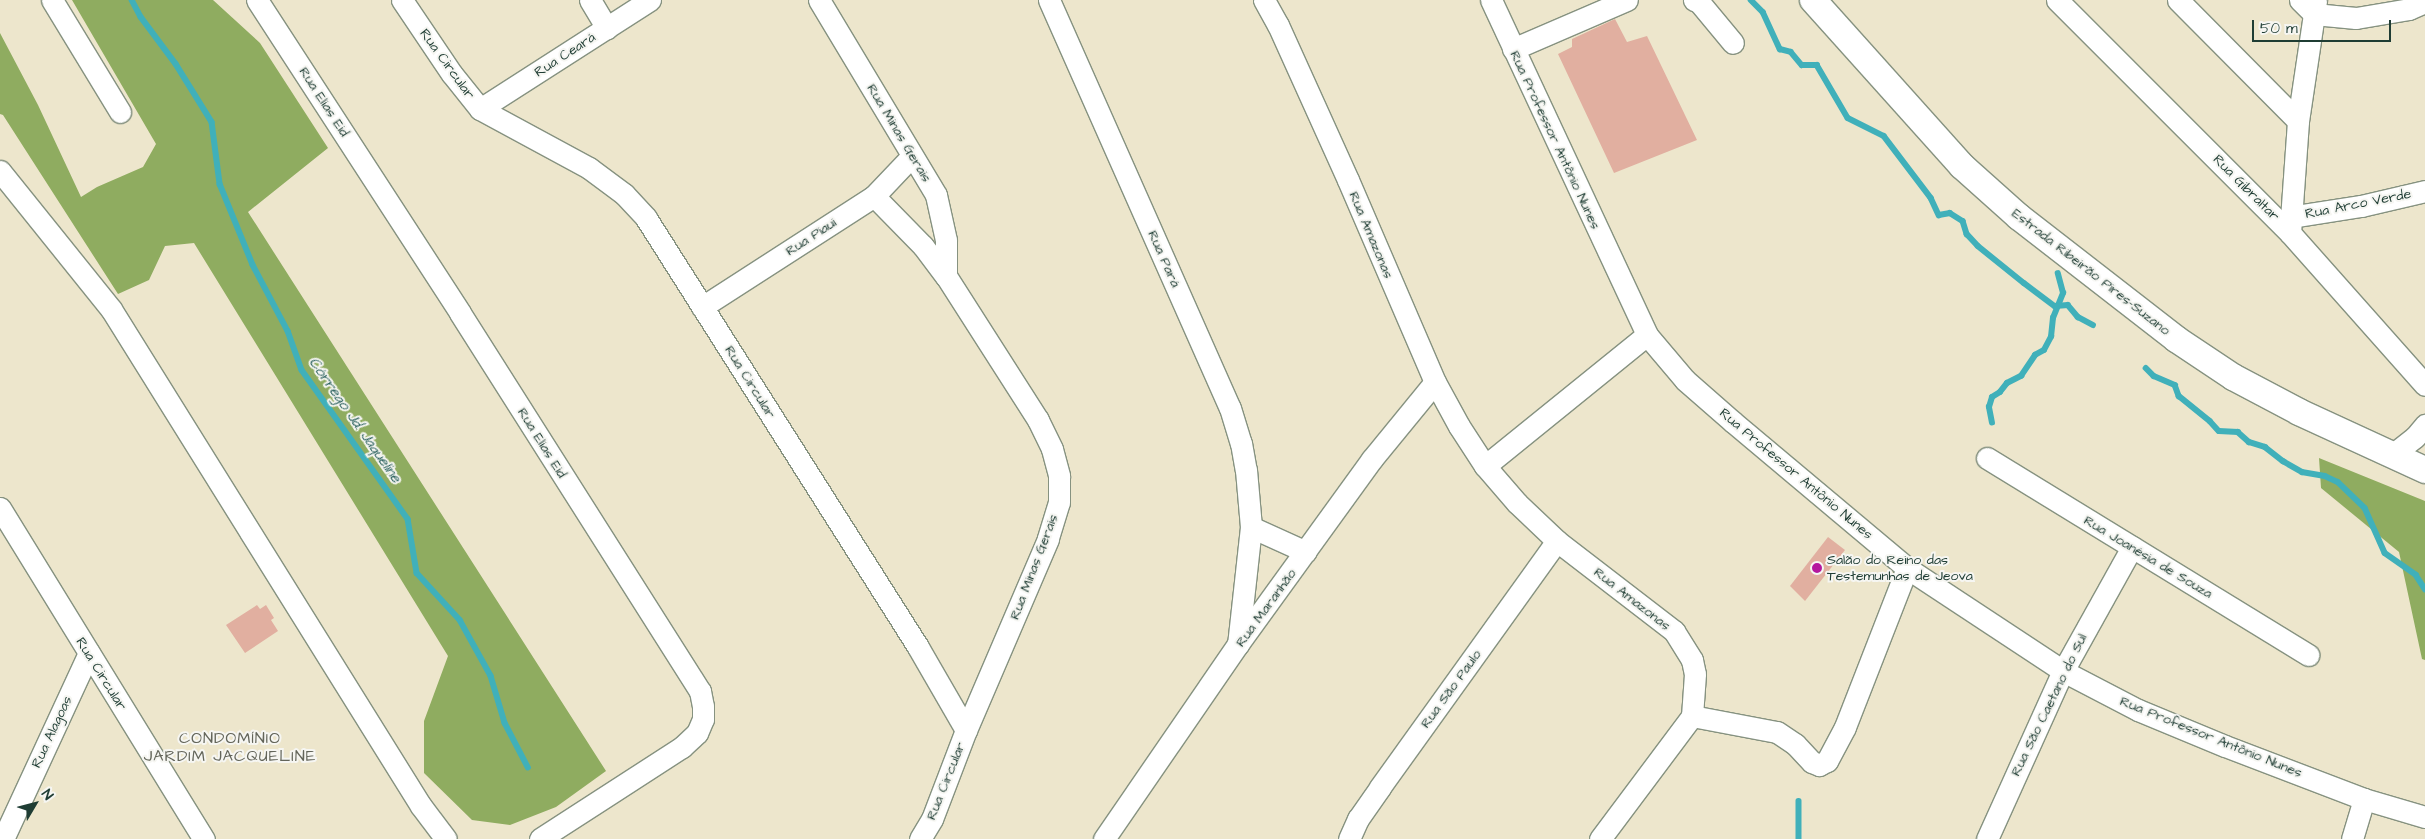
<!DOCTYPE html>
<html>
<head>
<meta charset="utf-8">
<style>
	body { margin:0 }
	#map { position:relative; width:2425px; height:839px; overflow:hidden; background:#ede6cc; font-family:"Architects Daughter",sans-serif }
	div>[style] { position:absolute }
	.forest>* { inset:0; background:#8fac60 }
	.stream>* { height:5.5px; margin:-2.75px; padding:0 2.75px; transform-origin:2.75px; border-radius:2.75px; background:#40b0ba }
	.building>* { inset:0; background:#e1afa0 }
	.roads { filter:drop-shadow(1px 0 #869280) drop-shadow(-1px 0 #869280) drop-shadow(0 1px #869280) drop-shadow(0 -1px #869280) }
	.minor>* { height:21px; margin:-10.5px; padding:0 10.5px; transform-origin:10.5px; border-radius:10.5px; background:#fff }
	.major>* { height:26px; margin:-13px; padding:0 13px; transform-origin:13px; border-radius:13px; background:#fff }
	.dots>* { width:14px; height:14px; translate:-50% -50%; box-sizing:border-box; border:2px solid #f6f6f2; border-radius:50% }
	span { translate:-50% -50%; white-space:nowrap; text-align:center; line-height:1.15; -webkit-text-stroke:4px #f6f6f2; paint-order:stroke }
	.street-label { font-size:14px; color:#1f3d34 }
	.poi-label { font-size:14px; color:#1f3d34 }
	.left { translate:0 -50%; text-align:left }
	.water-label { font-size:15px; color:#29605c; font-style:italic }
	.quarter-label { font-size:16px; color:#63655a; letter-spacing:1px }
	.north { position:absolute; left:10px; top:779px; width:50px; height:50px; -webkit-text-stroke:4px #f6f6f2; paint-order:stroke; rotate:53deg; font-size:14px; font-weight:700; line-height:20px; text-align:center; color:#1f3d34 }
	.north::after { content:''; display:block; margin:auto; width:18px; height:22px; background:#1f3d34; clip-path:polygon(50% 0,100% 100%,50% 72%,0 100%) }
	.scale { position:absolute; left:2252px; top:20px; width:139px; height:22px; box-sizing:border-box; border:2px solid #1f3d34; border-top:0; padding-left:6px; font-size:15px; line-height:18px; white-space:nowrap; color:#1f3d34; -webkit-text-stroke:4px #f6f6f2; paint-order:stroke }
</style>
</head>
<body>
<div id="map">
	<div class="forest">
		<i style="clip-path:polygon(72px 0,213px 0,260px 43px,328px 148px,248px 212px,606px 771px,556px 807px,510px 825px,472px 820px,424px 773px,424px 721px,448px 656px,194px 243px,165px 246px,149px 280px,118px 294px,3px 115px,0 114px,0 33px,38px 105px,81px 197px,97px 187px,143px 167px,156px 144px)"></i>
		<i style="clip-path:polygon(2319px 458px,2425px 501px,2425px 660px,2422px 659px,2399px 552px,2321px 488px)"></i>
	</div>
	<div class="stream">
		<i style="left:132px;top:0;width:19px;rotate:62deg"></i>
		<i style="left:141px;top:17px;width:59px;rotate:53.3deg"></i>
		<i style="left:176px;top:64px;width:68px;rotate:58.2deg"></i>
		<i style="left:212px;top:122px;width:63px;rotate:82.6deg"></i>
		<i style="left:220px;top:184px;width:87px;rotate:67.8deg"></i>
		<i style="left:253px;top:265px;width:75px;rotate:62.1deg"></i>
		<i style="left:288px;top:331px;width:41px;rotate:70.3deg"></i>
		<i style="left:302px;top:370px;width:183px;rotate:54.6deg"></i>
		<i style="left:408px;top:519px;width:55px;rotate:80.5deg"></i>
		<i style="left:417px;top:573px;width:64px;rotate:47.5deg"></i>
		<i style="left:460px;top:620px;width:64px;rotate:61deg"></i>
		<i style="left:491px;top:676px;width:49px;rotate:73.4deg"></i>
		<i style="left:505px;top:723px;width:50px;rotate:62.4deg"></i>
		<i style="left:1751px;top:0;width:17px;rotate:45deg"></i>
		<i style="left:1763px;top:12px;width:41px;rotate:65.3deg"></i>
		<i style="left:1780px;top:49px;width:11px;rotate:15deg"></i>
		<i style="left:1791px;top:52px;width:17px;rotate:50deg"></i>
		<i style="left:1802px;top:65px;width:15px"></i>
		<i style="left:1817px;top:65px;width:61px;rotate:59.7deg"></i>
		<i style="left:1848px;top:118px;width:40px;rotate:26.6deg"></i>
		<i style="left:1884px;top:136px;width:78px;rotate:52.8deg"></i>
		<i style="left:1931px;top:198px;width:19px;rotate:65deg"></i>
		<i style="left:1939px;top:215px;width:11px;rotate:-10deg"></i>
		<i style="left:1950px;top:213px;width:15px;rotate:32deg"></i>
		<i style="left:1963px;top:221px;width:14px;rotate:73deg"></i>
		<i style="left:1967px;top:234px;width:16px;rotate:47deg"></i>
		<i style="left:1978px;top:246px;width:59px;rotate:38.8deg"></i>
		<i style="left:2024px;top:283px;width:39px;rotate:37deg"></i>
		<i style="left:2055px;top:306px;width:13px;rotate:-4deg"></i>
		<i style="left:2068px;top:305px;width:16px;rotate:50deg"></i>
		<i style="left:2078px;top:317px;width:17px;rotate:28deg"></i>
		<i style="left:2146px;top:368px;width:11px;rotate:45deg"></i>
		<i style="left:2154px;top:376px;width:23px;rotate:23deg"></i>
		<i style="left:2175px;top:385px;width:12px;rotate:70deg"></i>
		<i style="left:2179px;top:396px;width:40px;rotate:39deg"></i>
		<i style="left:2210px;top:421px;width:13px;rotate:48deg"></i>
		<i style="left:2219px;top:431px;width:19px;rotate:3deg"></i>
		<i style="left:2238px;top:432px;width:15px;rotate:42deg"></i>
		<i style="left:2249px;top:442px;width:17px;rotate:17deg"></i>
		<i style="left:2265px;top:447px;width:23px;rotate:38deg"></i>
		<i style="left:2283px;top:461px;width:22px;rotate:30deg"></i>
		<i style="left:2302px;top:472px;width:23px;rotate:10deg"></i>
		<i style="left:2325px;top:476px;width:14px;rotate:25deg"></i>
		<i style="left:2338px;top:482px;width:37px;rotate:44deg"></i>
		<i style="left:2365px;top:508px;width:49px;rotate:66deg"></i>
		<i style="left:2385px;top:553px;width:38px;rotate:35deg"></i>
		<i style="left:2416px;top:575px;width:17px;rotate:57deg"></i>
		<i style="left:1992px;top:423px;width:16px;rotate:-101deg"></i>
		<i style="left:1989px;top:407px;width:10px;rotate:-73deg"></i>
		<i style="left:1992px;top:397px;width:9px;rotate:-32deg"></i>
		<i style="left:2000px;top:392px;width:11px;rotate:-52deg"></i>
		<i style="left:2007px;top:383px;width:16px;rotate:-27deg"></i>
		<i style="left:2021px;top:376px;width:25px;rotate:-56deg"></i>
		<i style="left:2035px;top:355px;width:10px;rotate:-29deg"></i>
		<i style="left:2044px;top:350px;width:15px;rotate:-62deg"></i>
		<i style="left:2051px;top:337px;width:19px;rotate:-84deg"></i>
		<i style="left:2053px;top:318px;width:27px;rotate:-68deg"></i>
		<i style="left:2063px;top:293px;width:20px;rotate:-105deg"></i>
		<i style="left:1799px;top:801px;width:38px;rotate:90deg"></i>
	</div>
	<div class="building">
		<i style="clip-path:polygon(1615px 19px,1627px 42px,1647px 36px,1697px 140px,1614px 173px,1558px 54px,1572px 47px,1572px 39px)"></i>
		<i style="clip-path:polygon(1828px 537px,1845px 550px,1805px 601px,1790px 586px)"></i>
		<i style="clip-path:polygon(257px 605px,260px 609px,266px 605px,274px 618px,271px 620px,278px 631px,245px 653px,226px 625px)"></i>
	</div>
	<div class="roads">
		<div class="minor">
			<i style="left:52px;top:0;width:131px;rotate:58.7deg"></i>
			<i style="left:257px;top:0;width:373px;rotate:57deg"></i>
			<i style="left:460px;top:313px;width:448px;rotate:57.6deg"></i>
			<i style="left:700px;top:691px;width:15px;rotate:79deg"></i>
			<i style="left:703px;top:706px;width:13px;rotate:90deg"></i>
			<i style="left:703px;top:719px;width:15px;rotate:113deg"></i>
			<i style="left:697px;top:733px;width:21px;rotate:137deg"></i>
			<i style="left:682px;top:747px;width:169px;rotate:147.1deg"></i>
			<i style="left:402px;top:0;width:89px;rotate:56deg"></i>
			<i style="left:452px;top:74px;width:45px;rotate:51.3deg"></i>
			<i style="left:480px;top:109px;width:124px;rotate:28.4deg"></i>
			<i style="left:589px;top:168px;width:44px;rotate:36.6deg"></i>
			<i style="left:624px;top:194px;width:33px;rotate:47deg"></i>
			<i style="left:646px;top:218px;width:508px;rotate:57.62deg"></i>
			<i style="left:918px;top:647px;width:96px;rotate:60deg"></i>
			<i style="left:590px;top:0;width:33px;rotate:59deg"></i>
			<i style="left:819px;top:0;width:227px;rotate:59deg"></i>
			<i style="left:936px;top:195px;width:46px;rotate:77.5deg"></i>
			<i style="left:946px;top:240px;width:36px;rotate:90deg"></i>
			<i style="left:946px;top:276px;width:171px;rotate:57.4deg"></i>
			<i style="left:1038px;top:420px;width:32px;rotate:64deg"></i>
			<i style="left:1052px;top:449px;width:28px;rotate:75deg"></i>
			<i style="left:1059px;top:476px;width:26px;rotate:90deg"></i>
			<i style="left:1059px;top:502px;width:39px;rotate:107deg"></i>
			<i style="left:1048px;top:539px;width:208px;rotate:113.2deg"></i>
			<i style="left:966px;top:730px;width:95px;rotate:110.9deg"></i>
			<i style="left:932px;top:819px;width:23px;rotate:121deg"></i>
			<i style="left:1049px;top:0;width:446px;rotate:66.1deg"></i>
			<i style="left:1230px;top:408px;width:37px;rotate:73deg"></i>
			<i style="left:1241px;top:443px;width:27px;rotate:80deg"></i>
			<i style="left:1246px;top:470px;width:57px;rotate:85deg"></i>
			<i style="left:1251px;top:527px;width:118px;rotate:96.3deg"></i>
			<i style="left:1264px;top:0;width:29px;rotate:61deg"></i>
			<i style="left:1278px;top:25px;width:170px;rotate:65.7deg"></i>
			<i style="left:1348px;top:180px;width:220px;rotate:66.7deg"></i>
			<i style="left:1435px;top:382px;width:50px;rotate:61.4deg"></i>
			<i style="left:1459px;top:426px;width:48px;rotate:57deg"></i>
			<i style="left:1485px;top:466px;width:49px;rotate:49.1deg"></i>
			<i style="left:1517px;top:503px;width:55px;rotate:43.5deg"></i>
			<i style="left:1557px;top:541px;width:148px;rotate:37.6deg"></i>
			<i style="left:1674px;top:631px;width:34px;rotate:58deg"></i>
			<i style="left:1692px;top:660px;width:14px;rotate:78deg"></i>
			<i style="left:1695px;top:674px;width:42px;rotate:94.1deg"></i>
			<i style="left:1491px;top:0;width:370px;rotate:65deg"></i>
			<i style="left:1647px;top:335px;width:59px;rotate:49.8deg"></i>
			<i style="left:1685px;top:380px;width:64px;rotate:41.2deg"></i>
			<i style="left:1733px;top:422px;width:227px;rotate:40deg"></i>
			<i style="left:1907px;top:568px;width:187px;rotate:33.4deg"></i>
			<i style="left:2063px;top:671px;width:85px;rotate:27.5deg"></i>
			<i style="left:2138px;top:710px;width:94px;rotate:22.5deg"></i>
			<i style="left:2225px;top:746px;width:149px;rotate:20.9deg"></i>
			<i style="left:2364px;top:799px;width:64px;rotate:16.4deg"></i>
			<i style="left:1694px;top:0;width:5px;rotate:22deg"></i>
			<i style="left:1699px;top:2px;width:53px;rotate:50.3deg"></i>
			<i style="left:2057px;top:0;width:330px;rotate:45deg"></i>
			<i style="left:2290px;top:233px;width:203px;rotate:48.4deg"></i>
			<i style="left:2178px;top:0;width:170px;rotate:45.2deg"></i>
			<i style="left:2300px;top:0;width:20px;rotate:45deg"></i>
			<i style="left:2314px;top:14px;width:42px;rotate:5.4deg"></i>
			<i style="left:2356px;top:18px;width:54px;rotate:-9.6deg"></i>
			<i style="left:2409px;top:9px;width:17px;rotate:-24deg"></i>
			<i style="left:1513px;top:49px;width:124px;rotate:-23.3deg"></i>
			<i style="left:480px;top:109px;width:202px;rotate:-32.7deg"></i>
			<i style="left:0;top:171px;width:177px;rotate:51.2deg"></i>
			<i style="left:111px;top:309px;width:586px;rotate:58.05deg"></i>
			<i style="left:421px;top:806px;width:41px;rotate:52.9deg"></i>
			<i style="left:874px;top:196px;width:70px;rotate:45.6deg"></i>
			<i style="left:923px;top:246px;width:38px;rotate:53deg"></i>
			<i style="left:2290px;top:217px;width:72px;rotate:-8.8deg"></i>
			<i style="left:2361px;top:206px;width:66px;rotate:-13.2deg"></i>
			<i style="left:2290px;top:233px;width:112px;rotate:-85.9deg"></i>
			<i style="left:2298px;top:121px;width:122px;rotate:-81.5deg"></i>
			<i style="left:702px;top:307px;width:205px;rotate:-32.8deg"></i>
			<i style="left:874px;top:196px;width:55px;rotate:-46.5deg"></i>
			<i style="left:2392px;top:455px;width:29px;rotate:-38deg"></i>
			<i style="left:2415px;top:437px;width:16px;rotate:-50deg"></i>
			<i style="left:1987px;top:458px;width:377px;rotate:31.5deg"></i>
			<i style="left:1485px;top:466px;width:208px;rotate:-39deg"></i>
			<i style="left:0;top:508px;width:389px;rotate:58.4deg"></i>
			<i style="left:1251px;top:527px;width:60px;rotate:24.4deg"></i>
			<i style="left:1692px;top:716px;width:86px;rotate:10.7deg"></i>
			<i style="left:1777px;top:732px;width:22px;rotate:34deg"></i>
			<i style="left:1795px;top:744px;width:25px;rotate:47deg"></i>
			<i style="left:1812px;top:762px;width:8px;rotate:23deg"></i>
			<i style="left:1819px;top:765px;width:9px;rotate:-27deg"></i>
			<i style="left:1827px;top:761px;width:38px;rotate:-62deg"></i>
			<i style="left:1845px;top:727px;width:171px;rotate:-68.7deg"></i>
			<i style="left:3px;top:839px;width:205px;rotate:-65.2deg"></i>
			<i style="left:1104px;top:839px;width:237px;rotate:-55.5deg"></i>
			<i style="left:1238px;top:644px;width:228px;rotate:-54.1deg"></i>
			<i style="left:1372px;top:459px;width:99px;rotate:-50.7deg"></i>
			<i style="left:1349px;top:839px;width:22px;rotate:-66deg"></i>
			<i style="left:1358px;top:819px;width:39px;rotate:-55deg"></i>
			<i style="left:1380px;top:787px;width:303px;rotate:-54.3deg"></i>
			<i style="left:1600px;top:839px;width:154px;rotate:-53.2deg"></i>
			<i style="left:1987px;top:839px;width:184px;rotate:-65.7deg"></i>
			<i style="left:2063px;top:671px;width:142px;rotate:-60.9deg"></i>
			<i style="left:2352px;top:839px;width:42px;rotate:-73.3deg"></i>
		</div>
		<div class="major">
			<i style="left:1813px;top:0;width:223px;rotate:48.1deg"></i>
			<i style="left:1962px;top:166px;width:76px;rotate:41.8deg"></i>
			<i style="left:2019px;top:217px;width:199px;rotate:37.8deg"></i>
			<i style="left:2176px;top:339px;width:69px;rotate:33.7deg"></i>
			<i style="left:2233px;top:377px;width:75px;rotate:27.9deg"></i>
			<i style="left:2299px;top:412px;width:139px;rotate:24.7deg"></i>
		</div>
	</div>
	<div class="dots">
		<i style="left:1817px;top:568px;background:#b5179e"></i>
	</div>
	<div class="street-label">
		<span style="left:565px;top:55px;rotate:-33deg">Rua Ceará</span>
		<span style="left:447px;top:64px;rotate:54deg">Rua Circular</span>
		<span style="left:324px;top:102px;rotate:57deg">Rua Elias Eid</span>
		<span style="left:899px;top:133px;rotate:59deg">Rua Minas Gerais</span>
		<span style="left:1555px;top:140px;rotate:65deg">Rua Professor Antônio Nunes</span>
		<span style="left:2246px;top:188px;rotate:45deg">Rua Gibraltar</span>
		<span style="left:2358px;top:204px;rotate:-11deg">Rua Arco Verde</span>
		<span style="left:1371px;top:235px;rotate:67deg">Rua Amazonas</span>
		<span style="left:811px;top:237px;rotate:-33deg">Rua Piaui</span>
		<span style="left:1164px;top:259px;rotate:66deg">Rua Pará</span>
		<span style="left:2091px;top:272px;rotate:38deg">Estrada Ribeirão Pires-Suzano</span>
		<span style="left:750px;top:382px;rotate:58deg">Rua Circular</span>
		<span style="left:542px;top:443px;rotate:58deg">Rua Elias Eid</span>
		<span style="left:1796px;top:474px;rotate:40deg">Rua Professor Antônio Nunes</span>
		<span style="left:2148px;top:557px;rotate:31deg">Rua Joanésia de Souza</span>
		<span style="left:1034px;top:567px;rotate:-69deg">Rua Minas Gerais</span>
		<span style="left:1632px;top:599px;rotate:38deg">Rua Amazonas</span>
		<span style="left:1266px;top:608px;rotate:-54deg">Rua Maranhão</span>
		<span style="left:101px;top:674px;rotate:58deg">Rua Circular</span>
		<span style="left:1451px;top:689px;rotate:-54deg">Rua São Paulo</span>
		<span style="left:2049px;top:705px;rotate:-64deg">Rua São Caetano do Sul</span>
		<span style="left:52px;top:732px;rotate:-65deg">Rua Alagoas</span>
		<span style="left:2211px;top:737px;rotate:22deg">Rua Professor Antônio Nunes</span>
		<span style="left:946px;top:781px;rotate:-68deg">Rua Circular</span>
	</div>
	<div class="poi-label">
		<span class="left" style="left:1827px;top:568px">Salão do Reino das<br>Testemunhas de Jeova</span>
	</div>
	<div class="water-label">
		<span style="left:355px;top:420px;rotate:55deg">Córrego Jd. Jaqueline</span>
	</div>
	<div class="quarter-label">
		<span style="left:230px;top:747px">CONDOMÍNIO<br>JARDIM JACQUELINE</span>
	</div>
	<div class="north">N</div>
	<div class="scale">50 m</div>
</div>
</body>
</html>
